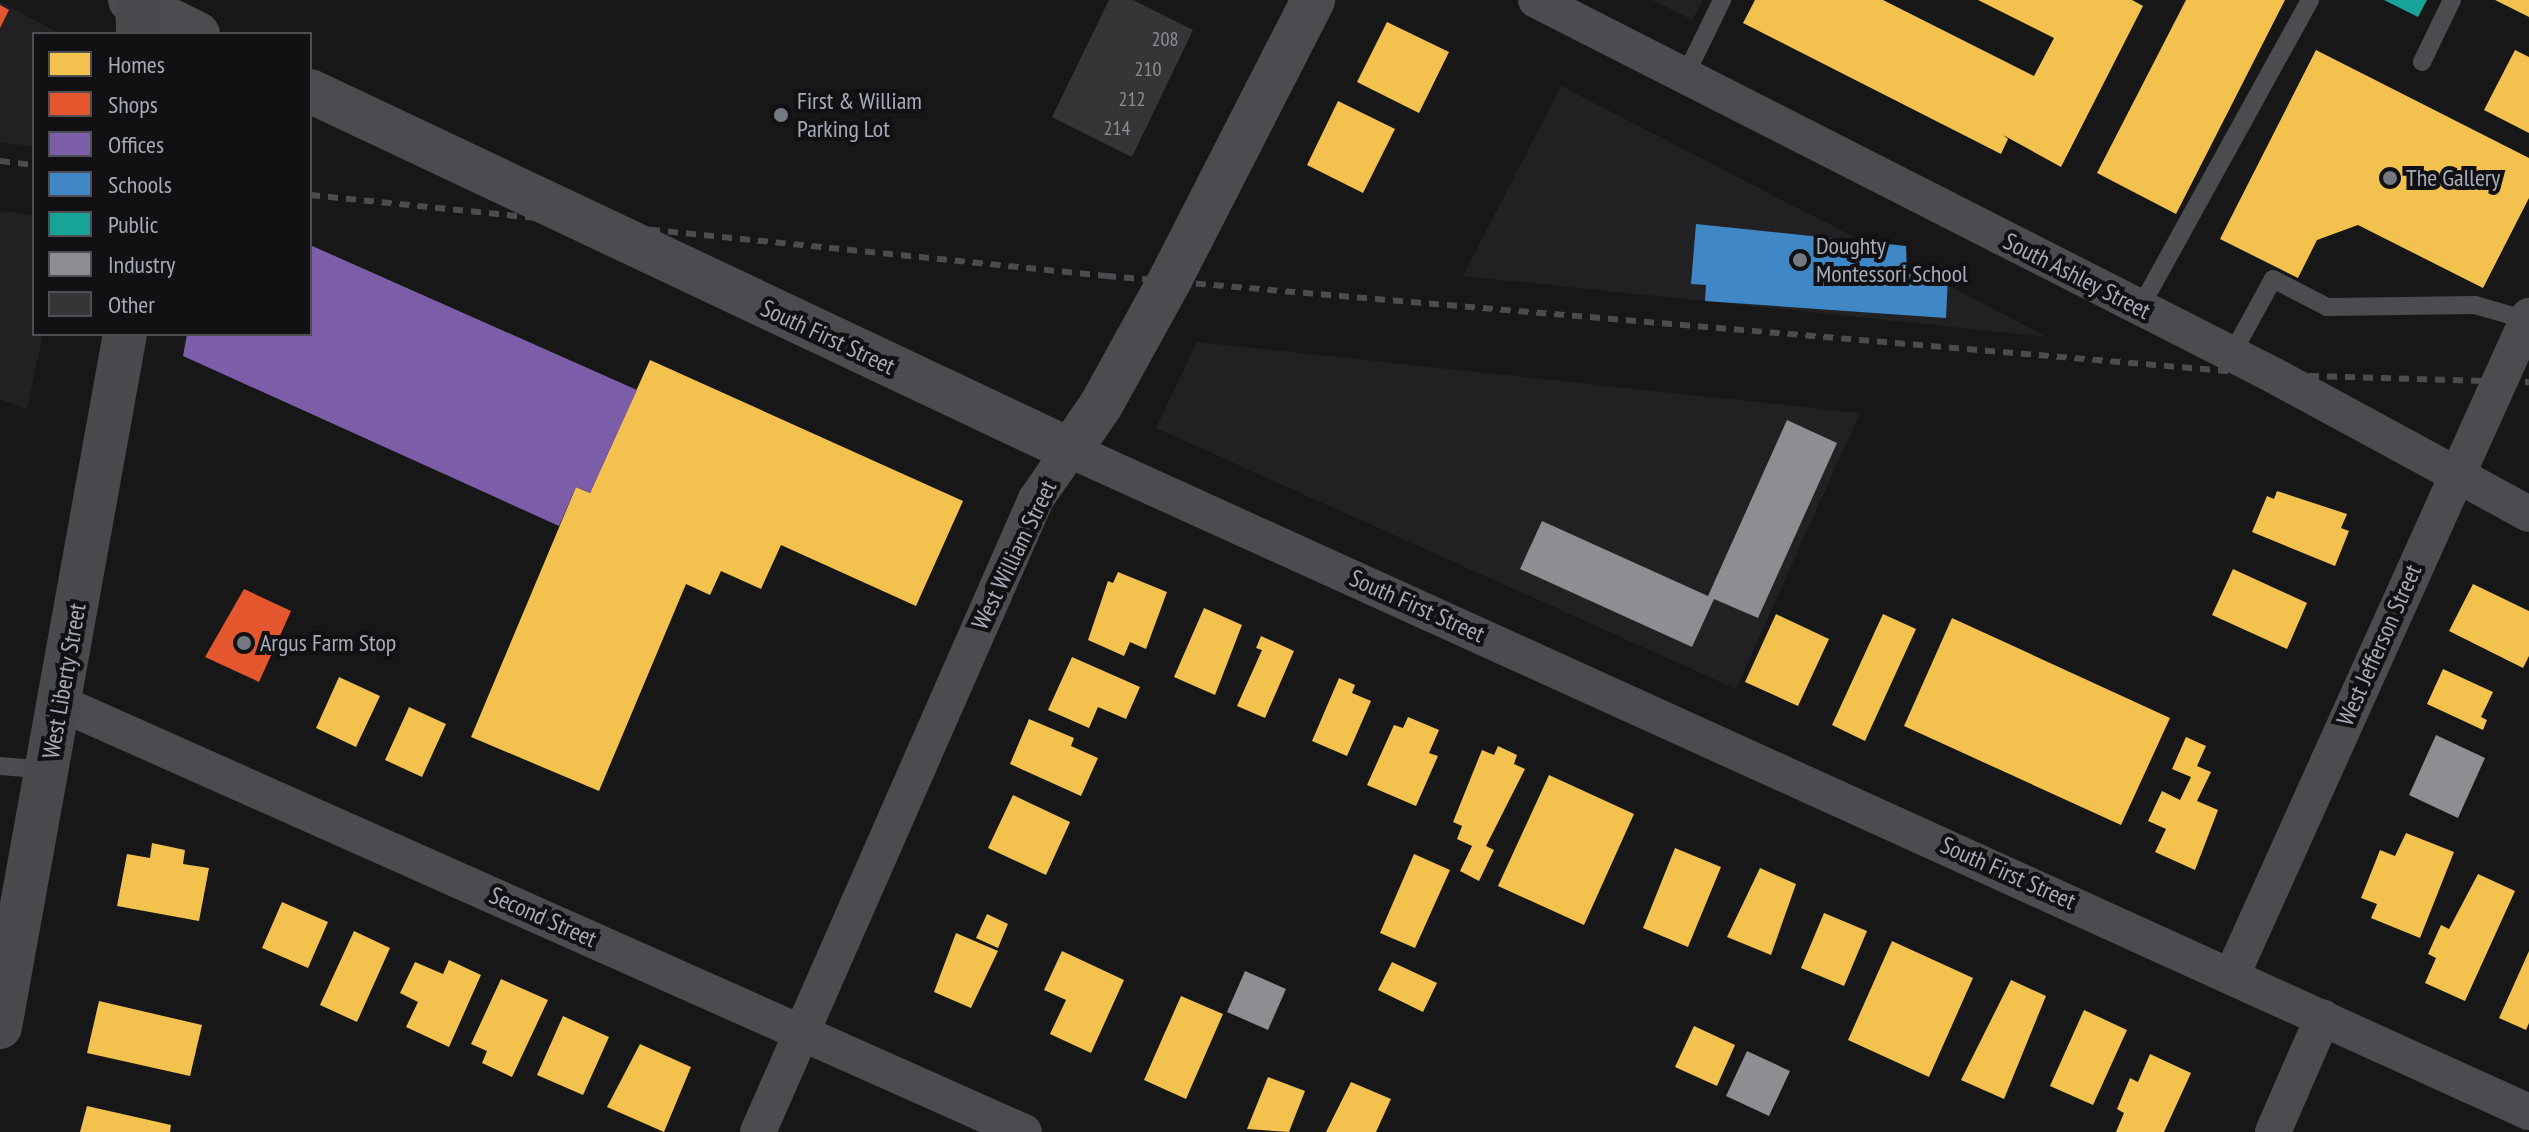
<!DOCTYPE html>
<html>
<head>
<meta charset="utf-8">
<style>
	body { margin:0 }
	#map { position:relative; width:2529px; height:1132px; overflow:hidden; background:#171717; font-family:"PT Sans Narrow",sans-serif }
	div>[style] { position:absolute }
	.built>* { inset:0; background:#212123 }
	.homes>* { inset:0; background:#f2c14e }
	.shops>* { inset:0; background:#e4572e }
	.offices>* { inset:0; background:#7b5ea7 }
	.schools>* { inset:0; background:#3f88c5 }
	.public>* { inset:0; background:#17a398 }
	.industry>* { inset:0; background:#8d8d92 }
	.building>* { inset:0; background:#353536 }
	.service>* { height:18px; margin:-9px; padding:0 9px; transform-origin:9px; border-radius:9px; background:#4a4c50 }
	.minor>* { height:36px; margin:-18px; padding:0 18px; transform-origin:18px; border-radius:18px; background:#4a4c50 }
	.tertiary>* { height:44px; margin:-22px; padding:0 22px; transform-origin:22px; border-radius:22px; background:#4a4c50 }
	.secondary>* { height:44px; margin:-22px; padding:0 22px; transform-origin:22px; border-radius:22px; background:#494a4e }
	.rail>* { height:6px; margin-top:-3px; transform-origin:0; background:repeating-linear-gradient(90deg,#4b4c4f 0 10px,transparent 0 18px) }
	.dots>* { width:22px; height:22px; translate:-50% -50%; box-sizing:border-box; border:4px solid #111113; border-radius:50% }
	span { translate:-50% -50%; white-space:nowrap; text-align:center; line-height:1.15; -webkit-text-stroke:8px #111113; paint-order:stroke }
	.number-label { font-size:20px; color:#8a8e98 }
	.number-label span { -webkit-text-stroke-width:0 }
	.poi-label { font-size:24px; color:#a6acb9 }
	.left { translate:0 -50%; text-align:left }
	.street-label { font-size:24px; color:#a6acb9 }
	.legend { position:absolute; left:32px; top:32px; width:280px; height:304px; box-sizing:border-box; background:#111113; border:2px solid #4d4f55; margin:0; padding:10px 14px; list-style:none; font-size:24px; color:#a6acb9 }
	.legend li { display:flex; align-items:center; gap:16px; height:40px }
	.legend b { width:40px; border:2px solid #4d4f55 }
</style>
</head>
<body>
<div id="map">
	<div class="built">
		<i style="clip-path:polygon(1652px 0,1703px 0,1692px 20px)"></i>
		<i style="clip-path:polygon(0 2px,61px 34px,34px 34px,34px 147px,0 142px)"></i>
		<i style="clip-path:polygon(1561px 86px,2048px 337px,1463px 276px)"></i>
		<i style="clip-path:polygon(0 211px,34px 215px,34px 334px,43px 334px,27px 409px,0 399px)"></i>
		<i style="clip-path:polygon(1197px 342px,1860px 413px,1736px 689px,1156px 428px)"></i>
	</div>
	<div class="homes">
		<i style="clip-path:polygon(1755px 0,1883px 0,2034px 76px,2054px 38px,1978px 0,2132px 0,2143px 6px,2061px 167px,2003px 135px,2008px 139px,2001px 154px,1743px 23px)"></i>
		<i style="clip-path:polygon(2186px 0,2285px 0,2176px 214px,2097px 173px)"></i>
		<i style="clip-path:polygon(2495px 0,2529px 0,2529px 17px)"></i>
		<i style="clip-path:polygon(1387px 22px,1449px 52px,1419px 113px,1357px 82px)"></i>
		<i style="clip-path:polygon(2316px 50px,2529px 158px,2529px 198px,2483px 288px,2358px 225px,2317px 240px,2298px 278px,2220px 239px)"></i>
		<i style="clip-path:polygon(2515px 50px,2529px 57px,2529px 133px,2484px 110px)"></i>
		<i style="clip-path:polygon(1338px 101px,1395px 129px,1363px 193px,1307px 165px)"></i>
		<i style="clip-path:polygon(650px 360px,963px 501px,916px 606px,781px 545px,761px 589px,721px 571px,710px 595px,686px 584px,599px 791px,471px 737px,576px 487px,590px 493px)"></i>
		<i style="clip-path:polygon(2277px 491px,2347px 514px,2341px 528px,2349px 531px,2335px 566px,2252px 532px,2267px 496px,2274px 499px)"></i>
		<i style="clip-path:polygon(2233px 569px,2307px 603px,2287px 649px,2212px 615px)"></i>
		<i style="clip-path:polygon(1118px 572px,1167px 592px,1146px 649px,1130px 642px,1124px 656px,1088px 640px,1108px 581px,1113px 583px)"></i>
		<i style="clip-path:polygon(2473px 584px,2529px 611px,2529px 656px,2523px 668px,2449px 631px)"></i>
		<i style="clip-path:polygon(1204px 608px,1242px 625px,1215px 695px,1174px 677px)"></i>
		<i style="clip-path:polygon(1776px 614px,1829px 639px,1798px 706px,1745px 682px)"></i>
		<i style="clip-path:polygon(1883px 614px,1916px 629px,1865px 741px,1832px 725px)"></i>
		<i style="clip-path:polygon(1952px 618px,2170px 718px,2121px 825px,1904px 726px)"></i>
		<i style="clip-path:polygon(1261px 636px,1294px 651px,1265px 718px,1237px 706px,1262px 650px,1256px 648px)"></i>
		<i style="clip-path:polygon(1072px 657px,1140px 687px,1126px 719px,1098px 707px,1089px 728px,1048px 710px)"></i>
		<i style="clip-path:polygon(2443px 669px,2493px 692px,2481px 717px,2487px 720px,2483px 730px,2427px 704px)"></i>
		<i style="clip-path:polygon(339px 677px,380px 696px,356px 747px,316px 728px)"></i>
		<i style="clip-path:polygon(1339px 678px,1355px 685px,1352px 693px,1371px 701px,1347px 756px,1312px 741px)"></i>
		<i style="clip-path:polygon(409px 707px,446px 724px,422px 777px,385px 760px)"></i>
		<i style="clip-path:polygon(1408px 717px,1439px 730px,1429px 753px,1438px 756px,1416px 806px,1367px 785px,1394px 725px,1403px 728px)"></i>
		<i style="clip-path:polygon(1029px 719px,1074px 738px,1071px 746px,1098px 758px,1081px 796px,1010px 764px)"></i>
		<i style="clip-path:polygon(2186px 737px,2206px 746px,2197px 766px,2211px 772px,2197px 801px,2218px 810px,2195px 870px,2155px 852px,2166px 829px,2148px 821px,2162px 791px,2180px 800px,2191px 777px,2172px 769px)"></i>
		<i style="clip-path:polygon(1498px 746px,1517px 755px,1514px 764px,1525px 769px,1486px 846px,1494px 850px,1479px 881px,1460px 871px,1472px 846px,1457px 839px,1462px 826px,1453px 822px,1482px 750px,1494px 755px)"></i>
		<i style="clip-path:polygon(1549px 775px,1634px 814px,1584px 925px,1498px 886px)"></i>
		<i style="clip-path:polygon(1013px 795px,1070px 822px,1046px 875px,988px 848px)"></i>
		<i style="clip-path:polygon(2406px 833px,2454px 852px,2420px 938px,2371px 918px,2377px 904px,2361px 898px,2380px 850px,2395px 856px)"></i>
		<i style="clip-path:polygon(152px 843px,185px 850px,183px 864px,209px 868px,199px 921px,117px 906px,127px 854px,150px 858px)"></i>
		<i style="clip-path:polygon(1675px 848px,1721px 867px,1688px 947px,1643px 928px)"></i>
		<i style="clip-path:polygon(1414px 854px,1450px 870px,1415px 948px,1380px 933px)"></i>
		<i style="clip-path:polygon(1760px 868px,1796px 884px,1771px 955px,1727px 937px)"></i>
		<i style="clip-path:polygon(2478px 874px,2515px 891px,2465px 1001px,2425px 983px,2436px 958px,2428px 954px,2441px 925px,2449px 929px)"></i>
		<i style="clip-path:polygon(282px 902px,328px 922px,308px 968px,262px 948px)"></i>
		<i style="clip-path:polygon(1824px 913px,1867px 931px,1844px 986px,1801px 968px)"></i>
		<i style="clip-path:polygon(987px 914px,1008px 924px,998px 948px,976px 938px)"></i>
		<i style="clip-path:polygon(354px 931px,390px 948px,357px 1022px,320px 1005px)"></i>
		<i style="clip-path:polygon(956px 933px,998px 951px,971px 1008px,934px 992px)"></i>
		<i style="clip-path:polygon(1892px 941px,1973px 978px,1929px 1077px,1848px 1040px)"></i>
		<i style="clip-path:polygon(1062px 951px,1124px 980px,1091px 1053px,1050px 1034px,1066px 1000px,1044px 990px)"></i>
		<i style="clip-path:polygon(2529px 951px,2529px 1023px,2526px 1030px,2499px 1018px)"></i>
		<i style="clip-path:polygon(449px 960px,481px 975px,449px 1047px,406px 1027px,418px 1002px,400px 993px,415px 962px,443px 974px)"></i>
		<i style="clip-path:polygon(1392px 962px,1437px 983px,1423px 1012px,1378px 990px)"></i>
		<i style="clip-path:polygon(501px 979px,548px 1000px,512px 1077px,482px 1063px,487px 1051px,471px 1044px)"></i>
		<i style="clip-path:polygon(2011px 980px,2046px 996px,2004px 1099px,1961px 1080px)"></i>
		<i style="clip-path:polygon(1181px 996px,1223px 1014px,1186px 1099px,1144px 1080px)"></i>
		<i style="clip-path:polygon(99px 1001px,202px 1025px,190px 1076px,87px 1053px)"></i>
		<i style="clip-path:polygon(2084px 1010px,2127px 1030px,2093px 1105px,2050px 1086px)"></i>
		<i style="clip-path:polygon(563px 1016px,609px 1037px,583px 1095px,537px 1075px)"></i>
		<i style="clip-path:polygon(1694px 1026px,1735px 1045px,1717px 1086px,1675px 1067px)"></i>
		<i style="clip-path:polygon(640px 1044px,691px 1067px,664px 1132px,607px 1107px)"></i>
		<i style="clip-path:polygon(2150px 1054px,2191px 1073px,2164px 1132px,2116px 1132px,2124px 1113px,2117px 1109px,2130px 1078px,2138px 1082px)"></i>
		<i style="clip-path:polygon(1268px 1077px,1305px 1091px,1289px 1132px,1247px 1129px)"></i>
		<i style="clip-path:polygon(1351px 1082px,1391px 1099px,1376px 1132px,1326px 1132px)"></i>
		<i style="clip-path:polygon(87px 1106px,171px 1125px,170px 1132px,80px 1132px)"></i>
	</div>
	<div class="shops">
		<i style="clip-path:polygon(0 5px,9px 10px,0 28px)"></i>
		<i style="clip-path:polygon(244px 589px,291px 611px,259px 682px,205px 657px)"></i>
	</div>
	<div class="offices">
		<i style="clip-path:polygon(310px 245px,637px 390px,590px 493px,576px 487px,559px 526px,183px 356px,187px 334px,310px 334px)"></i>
	</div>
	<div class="schools">
		<i style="clip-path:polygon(1696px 224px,1906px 246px,1907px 274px,1948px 277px,1946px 318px,1705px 301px,1706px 285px,1691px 284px)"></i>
	</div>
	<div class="public">
		<i style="clip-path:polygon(2384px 0,2427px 0,2418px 17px)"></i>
	</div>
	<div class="industry">
		<i style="clip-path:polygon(1787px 420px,1837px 443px,1758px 618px,1714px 599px,1692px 647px,1520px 569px,1542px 521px,1708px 596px)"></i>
		<i style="clip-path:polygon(2436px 735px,2485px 758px,2458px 818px,2409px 795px)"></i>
		<i style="clip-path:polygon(1245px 971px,1286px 989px,1268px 1030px,1227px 1012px)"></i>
		<i style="clip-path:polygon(1747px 1051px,1790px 1071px,1769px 1116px,1726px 1096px)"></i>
	</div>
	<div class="building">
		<i style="clip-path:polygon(1109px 0,1133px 0,1193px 30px,1132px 157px,1052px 117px)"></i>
	</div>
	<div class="service">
		<i style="left:2422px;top:62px;width:69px;rotate:-64.2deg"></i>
		<i style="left:1685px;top:76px;width:85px;rotate:-64deg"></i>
		<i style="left:2140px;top:308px;width:352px;rotate:-61.1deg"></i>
		<i style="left:2232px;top:354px;width:85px;rotate:-61.3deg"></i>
		<i style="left:2273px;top:279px;width:61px;rotate:27.4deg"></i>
		<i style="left:2327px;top:307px;width:148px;rotate:-0.8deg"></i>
		<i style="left:2475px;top:305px;width:54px;rotate:16.1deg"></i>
		<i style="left:0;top:766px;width:48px;rotate:4.8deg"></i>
	</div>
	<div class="minor">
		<i style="left:1536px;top:0;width:827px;rotate:26.97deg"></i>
		<i style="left:2273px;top:375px;width:291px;rotate:28.5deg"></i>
		<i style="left:60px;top:703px;width:1055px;rotate:23.99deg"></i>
		<i style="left:2232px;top:975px;width:723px;rotate:-65.74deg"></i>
		<i style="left:758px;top:1132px;width:691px;rotate:-66.29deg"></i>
		<i style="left:1036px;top:499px;width:60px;rotate:-55.2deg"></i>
		<i style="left:1070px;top:450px;width:1602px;rotate:24.41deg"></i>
		<i style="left:2273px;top:1132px;width:125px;rotate:-66.5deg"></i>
	</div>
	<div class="tertiary">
		<i style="left:130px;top:0;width:76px;rotate:26.6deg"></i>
		<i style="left:310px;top:91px;width:841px;rotate:25.28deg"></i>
		<i style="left:1070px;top:450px;width:55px;rotate:-55.4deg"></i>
		<i style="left:1101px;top:405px;width:145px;rotate:-61.1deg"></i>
		<i style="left:1171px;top:278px;width:312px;rotate:-62.9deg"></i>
	</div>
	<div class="secondary">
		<i style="left:137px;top:0;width:34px;rotate:88deg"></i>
		<i style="left:0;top:1027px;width:704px;rotate:-79.78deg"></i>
	</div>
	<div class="rail">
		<i style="left:0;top:161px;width:34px;rotate:7deg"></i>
		<i style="left:310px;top:195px;width:800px;rotate:5.81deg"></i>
		<i style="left:1106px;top:276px;width:1171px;rotate:4.85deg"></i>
		<i style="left:2273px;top:375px;width:256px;rotate:1.6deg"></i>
	</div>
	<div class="dots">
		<i style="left:781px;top:115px;background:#747880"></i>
		<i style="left:2390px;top:178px;background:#747880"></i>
		<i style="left:1800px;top:260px;background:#747880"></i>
		<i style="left:244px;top:643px;background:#747880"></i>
	</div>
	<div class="number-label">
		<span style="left:1165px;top:39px">208</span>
		<span style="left:1148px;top:69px">210</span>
		<span style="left:1132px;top:99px">212</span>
		<span style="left:1117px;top:128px">214</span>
	</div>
	<div class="poi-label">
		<span class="left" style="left:797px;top:115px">First &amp; William<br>Parking Lot</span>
		<span class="left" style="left:2406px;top:178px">The Gallery</span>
		<span class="left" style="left:1816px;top:260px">Doughty<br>Montessori School</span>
		<span class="left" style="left:260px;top:643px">Argus Farm Stop</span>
	</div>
	<div class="street-label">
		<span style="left:2077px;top:276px;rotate:27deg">South Ashley Street</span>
		<span style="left:828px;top:337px;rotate:25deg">South First Street</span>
		<span style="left:1014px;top:555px;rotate:-64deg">West William Street</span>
		<span style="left:1417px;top:606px;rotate:24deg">South First Street</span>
		<span style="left:2379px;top:645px;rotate:-66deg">West Jefferson Street</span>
		<span style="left:64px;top:681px;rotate:-80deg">West Liberty Street</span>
		<span style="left:2008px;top:873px;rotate:24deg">South First Street</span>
		<span style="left:543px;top:917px;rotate:24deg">Second Street</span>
	</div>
	<ul class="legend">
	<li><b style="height:22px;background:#f2c14e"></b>Homes</li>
	<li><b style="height:22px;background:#e4572e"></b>Shops</li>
	<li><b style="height:22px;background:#7b5ea7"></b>Offices</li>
	<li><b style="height:22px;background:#3f88c5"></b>Schools</li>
	<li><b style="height:22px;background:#17a398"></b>Public</li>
	<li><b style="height:22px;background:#8d8d92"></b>Industry</li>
	<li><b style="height:22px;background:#353536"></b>Other</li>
	</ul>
</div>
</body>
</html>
